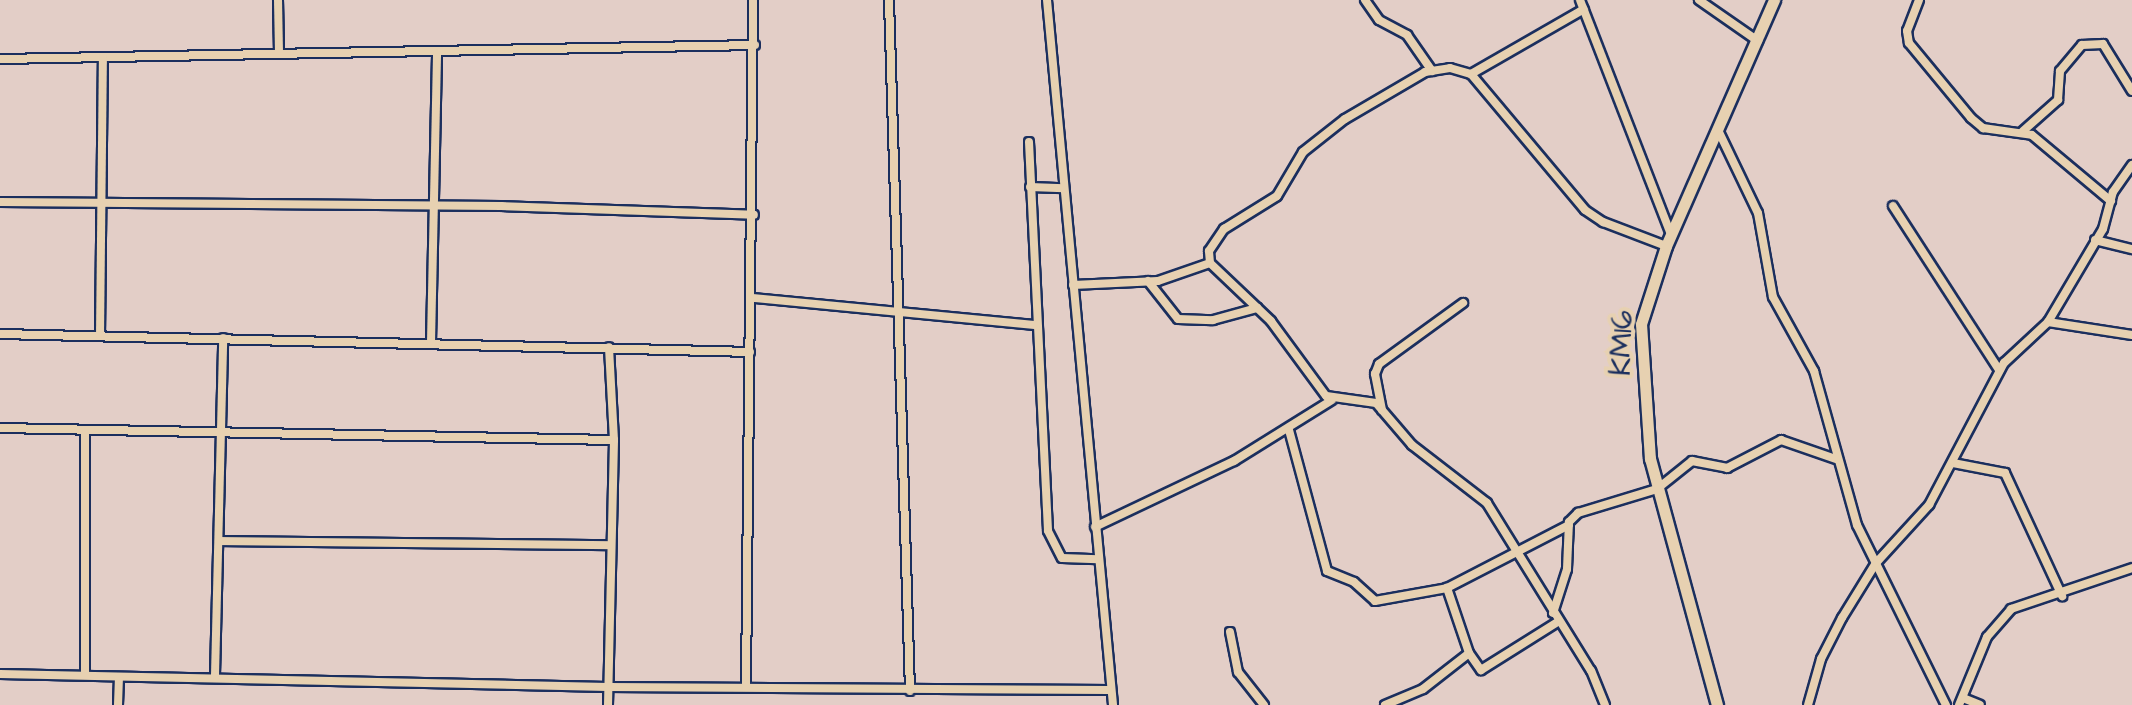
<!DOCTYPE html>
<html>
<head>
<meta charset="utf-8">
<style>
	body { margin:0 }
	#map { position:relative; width:2132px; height:705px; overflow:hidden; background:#e3cec7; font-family:"Architects Daughter",sans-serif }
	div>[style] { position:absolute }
	.roads { filter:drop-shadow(2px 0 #1b2f5e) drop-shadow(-2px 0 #1b2f5e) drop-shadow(0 2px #1b2f5e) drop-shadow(0 -2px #1b2f5e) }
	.street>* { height:8px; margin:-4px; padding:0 4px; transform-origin:4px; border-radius:4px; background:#e7d1b1 }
	.secondary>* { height:11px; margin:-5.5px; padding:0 5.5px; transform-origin:5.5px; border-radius:5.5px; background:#e7d1b1 }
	span { translate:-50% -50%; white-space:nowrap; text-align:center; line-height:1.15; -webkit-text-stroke:8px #e7d1b1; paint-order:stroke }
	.street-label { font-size:30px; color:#1b2f5e }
</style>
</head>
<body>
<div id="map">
	<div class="roads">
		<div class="street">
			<i style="left:278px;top:0;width:54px;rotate:88.9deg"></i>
			<i style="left:889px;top:0;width:691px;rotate:88.26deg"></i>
			<i style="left:1047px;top:0;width:708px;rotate:84.65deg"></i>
			<i style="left:1365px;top:0;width:24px;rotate:55deg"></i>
			<i style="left:1379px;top:20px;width:32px;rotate:28deg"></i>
			<i style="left:1407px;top:35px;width:44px;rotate:55.2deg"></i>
			<i style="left:1580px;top:0;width:252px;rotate:68.8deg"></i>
			<i style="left:1699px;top:0;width:72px;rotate:34.8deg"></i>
			<i style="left:1919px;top:0;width:33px;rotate:111deg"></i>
			<i style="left:1907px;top:31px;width:12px;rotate:81deg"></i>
			<i style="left:1909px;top:43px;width:97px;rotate:50.4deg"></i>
			<i style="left:1971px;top:118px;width:16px;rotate:40deg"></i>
			<i style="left:1983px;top:128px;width:49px;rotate:8.1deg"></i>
			<i style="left:2032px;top:135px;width:103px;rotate:39.9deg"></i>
			<i style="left:0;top:59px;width:755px;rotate:-1.06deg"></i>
			<i style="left:1471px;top:74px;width:130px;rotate:-29.9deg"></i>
			<i style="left:1718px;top:130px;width:92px;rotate:64.3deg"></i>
			<i style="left:1758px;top:213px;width:85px;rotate:79.9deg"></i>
			<i style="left:1773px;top:297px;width:85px;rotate:61deg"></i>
			<i style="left:1814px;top:371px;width:160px;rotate:74.4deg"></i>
			<i style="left:1857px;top:525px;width:201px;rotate:63.7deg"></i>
			<i style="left:2023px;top:131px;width:47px;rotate:-41.5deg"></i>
			<i style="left:2058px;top:100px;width:29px;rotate:-86deg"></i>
			<i style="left:2060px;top:71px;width:34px;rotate:-50deg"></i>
			<i style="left:2082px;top:45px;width:21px;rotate:-3deg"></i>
			<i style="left:2103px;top:44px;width:55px;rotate:58.3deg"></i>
			<i style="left:1029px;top:142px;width:389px;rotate:87.2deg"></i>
			<i style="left:1048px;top:531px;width:30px;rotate:63deg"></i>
			<i style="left:1062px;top:558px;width:36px;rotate:2deg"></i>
			<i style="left:1030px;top:187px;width:34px;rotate:2deg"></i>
			<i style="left:0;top:202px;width:501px;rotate:0.46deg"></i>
			<i style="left:501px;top:206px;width:253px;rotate:2deg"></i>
			<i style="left:1893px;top:206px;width:195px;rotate:57.1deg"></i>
			<i style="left:2095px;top:240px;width:38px;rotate:14deg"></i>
			<i style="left:1148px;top:281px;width:48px;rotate:51.7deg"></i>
			<i style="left:1178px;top:319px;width:35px;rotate:2deg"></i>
			<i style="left:1213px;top:320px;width:46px;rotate:-15.3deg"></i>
			<i style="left:1073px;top:285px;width:85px;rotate:-2.7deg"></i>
			<i style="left:1158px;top:281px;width:55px;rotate:-19.1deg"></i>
			<i style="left:754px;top:298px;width:283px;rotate:5.5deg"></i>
			<i style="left:2048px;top:322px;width:85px;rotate:8.8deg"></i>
			<i style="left:0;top:334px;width:750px;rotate:1.37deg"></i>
			<i style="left:100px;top:336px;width:278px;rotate:-89.4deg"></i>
			<i style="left:431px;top:342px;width:289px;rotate:-88.8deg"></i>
			<i style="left:1382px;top:410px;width:37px;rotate:-101deg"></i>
			<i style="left:1375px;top:374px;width:11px;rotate:-68deg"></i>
			<i style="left:1379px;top:364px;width:104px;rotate:-36deg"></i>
			<i style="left:0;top:428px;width:614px;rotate:1.12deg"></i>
			<i style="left:1289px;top:430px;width:146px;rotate:74.9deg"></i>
			<i style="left:1327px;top:571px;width:29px;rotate:22deg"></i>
			<i style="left:1354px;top:582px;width:28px;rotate:42deg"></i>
			<i style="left:1375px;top:601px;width:73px;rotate:-10.2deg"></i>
			<i style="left:1447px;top:588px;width:137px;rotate:-27.3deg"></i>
			<i style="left:1953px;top:463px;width:53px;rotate:10.9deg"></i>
			<i style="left:2005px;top:473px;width:136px;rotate:65.1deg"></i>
			<i style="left:1095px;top:527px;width:154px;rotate:-25.4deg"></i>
			<i style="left:1234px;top:461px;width:115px;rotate:-31.9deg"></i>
			<i style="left:220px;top:541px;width:391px;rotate:0.6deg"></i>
			<i style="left:1553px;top:613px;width:46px;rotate:-72.3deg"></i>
			<i style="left:1567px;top:569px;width:47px;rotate:-87.6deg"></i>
			<i style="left:1569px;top:522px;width:13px;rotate:-45deg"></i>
			<i style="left:1578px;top:513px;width:83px;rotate:-16.9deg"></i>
			<i style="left:1657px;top:489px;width:45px;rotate:-38.7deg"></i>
			<i style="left:1692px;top:461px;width:36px;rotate:11deg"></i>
			<i style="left:1727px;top:468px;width:61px;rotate:-27.4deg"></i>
			<i style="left:1781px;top:440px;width:58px;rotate:19.1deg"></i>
			<i style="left:1230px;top:632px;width:41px;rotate:78.7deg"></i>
			<i style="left:1238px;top:672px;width:42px;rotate:51.8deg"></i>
			<i style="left:1469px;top:653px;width:21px;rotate:55deg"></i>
			<i style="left:1481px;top:670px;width:92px;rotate:-32.1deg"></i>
			<i style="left:0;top:674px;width:608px;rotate:1.22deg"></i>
			<i style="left:608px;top:687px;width:502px;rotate:0.34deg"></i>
			<i style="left:85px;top:675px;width:245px;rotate:-90deg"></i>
			<i style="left:215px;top:675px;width:337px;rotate:-88.6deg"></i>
			<i style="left:746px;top:686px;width:686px;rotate:-89.42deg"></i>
			<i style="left:1963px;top:698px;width:18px;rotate:22deg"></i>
			<i style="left:118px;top:705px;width:28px;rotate:-88deg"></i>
			<i style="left:608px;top:705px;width:265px;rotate:-88.7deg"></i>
			<i style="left:614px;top:440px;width:93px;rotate:-93.1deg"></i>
			<i style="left:1385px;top:705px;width:41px;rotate:-22.8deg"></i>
			<i style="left:1423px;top:689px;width:58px;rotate:-38deg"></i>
			<i style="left:1469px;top:653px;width:69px;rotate:-108.7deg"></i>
			<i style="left:1605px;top:705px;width:37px;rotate:-112deg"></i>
			<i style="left:1591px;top:671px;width:198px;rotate:-121.8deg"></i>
			<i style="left:1487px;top:503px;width:95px;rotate:-142.3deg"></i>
			<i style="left:1412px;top:445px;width:55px;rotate:-130.6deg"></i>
			<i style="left:1376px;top:403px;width:50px;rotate:-172deg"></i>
			<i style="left:1326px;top:396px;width:93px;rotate:-126.3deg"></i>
			<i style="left:1271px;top:321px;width:84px;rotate:-136.4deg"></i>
			<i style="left:1210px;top:263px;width:12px;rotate:-95deg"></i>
			<i style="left:1209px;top:251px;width:27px;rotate:-56deg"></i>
			<i style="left:1224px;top:229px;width:62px;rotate:-31.9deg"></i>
			<i style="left:1277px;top:196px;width:51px;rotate:-59.4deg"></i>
			<i style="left:1303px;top:152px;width:53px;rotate:-38.2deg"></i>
			<i style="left:1345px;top:119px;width:93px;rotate:-30.4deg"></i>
			<i style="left:1425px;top:72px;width:25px;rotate:-9deg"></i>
			<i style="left:1450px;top:68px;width:22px;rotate:16deg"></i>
			<i style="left:1471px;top:74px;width:177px;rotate:50deg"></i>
			<i style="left:1585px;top:210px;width:22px;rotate:34deg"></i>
			<i style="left:1603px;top:222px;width:67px;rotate:20.9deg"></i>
			<i style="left:1808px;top:705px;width:48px;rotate:-74.2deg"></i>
			<i style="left:1821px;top:659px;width:46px;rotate:-62.9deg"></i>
			<i style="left:1842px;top:618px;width:65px;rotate:-58.3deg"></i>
			<i style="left:1876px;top:563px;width:79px;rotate:-47.6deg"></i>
			<i style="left:1929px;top:505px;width:161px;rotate:-62.2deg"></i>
			<i style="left:2004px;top:363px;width:60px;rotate:-43deg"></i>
			<i style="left:2048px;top:322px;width:108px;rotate:-59.4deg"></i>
			<i style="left:2103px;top:229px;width:38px;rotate:-75deg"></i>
			<i style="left:2113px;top:192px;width:33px;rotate:-55deg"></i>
			<i style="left:1959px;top:705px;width:74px;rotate:-67.6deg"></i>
			<i style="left:1987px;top:637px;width:37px;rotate:-49deg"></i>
			<i style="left:2011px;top:609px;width:128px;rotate:-18.7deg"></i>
		</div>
		<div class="secondary">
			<i style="left:1717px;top:705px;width:255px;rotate:-105.2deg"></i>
			<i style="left:1650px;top:459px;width:135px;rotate:-93.8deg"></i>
			<i style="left:1641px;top:324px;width:82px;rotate:-72.2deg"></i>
			<i style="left:1666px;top:246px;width:269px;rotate:-66.3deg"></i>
		</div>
	</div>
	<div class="street-label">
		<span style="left:1622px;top:343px;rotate:-88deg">KM16</span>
	</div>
</div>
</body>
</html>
